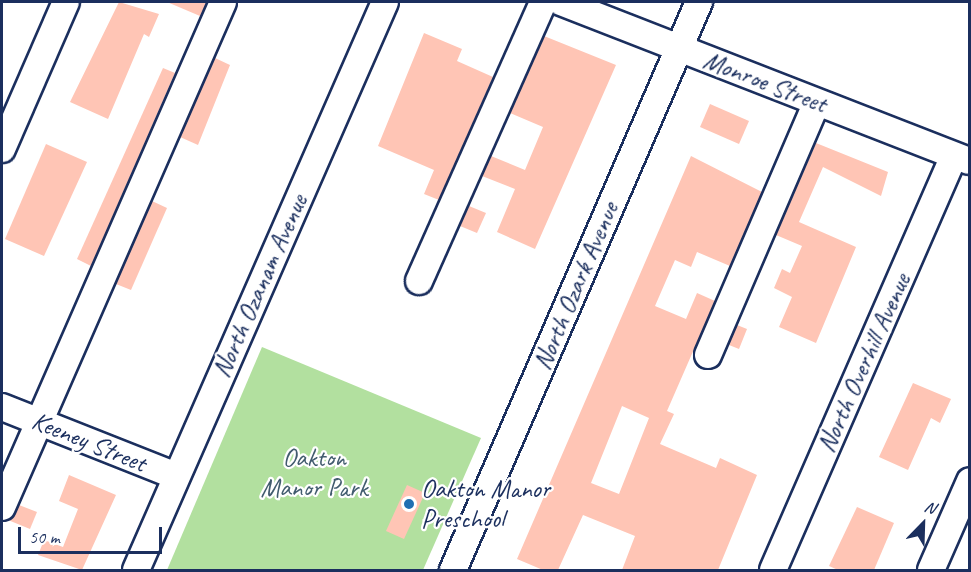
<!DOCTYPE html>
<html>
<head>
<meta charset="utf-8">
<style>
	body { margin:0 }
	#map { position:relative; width:971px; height:572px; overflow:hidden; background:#fff; font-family:Caveat,sans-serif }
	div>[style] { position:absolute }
	.green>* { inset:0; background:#b2e09f }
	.building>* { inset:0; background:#ffc5b5 }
	.roads { filter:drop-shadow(2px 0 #1b2f5e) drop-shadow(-2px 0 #1b2f5e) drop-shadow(0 2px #1b2f5e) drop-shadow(0 -2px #1b2f5e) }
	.minor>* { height:26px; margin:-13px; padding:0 13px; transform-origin:13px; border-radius:13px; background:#fff }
	.dots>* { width:16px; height:16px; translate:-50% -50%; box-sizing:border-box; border:3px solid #fff; border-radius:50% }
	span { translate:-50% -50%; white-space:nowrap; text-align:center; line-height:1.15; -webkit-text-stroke:4.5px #fff; paint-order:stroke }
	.street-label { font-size:26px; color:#1b2f5e }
	.park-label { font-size:26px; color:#415b6e }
	.poi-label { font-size:26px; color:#1b2f5e }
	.left { translate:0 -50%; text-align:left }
	.frame { position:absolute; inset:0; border:3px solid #1b2f5e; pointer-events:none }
	.north { position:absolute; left:893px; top:494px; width:60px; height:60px; -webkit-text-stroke:4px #fff; paint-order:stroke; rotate:23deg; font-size:16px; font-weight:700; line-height:24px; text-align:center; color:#1b2f5e }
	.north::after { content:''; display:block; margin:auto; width:21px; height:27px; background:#1b2f5e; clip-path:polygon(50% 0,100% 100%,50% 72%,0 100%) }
	.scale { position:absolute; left:18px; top:527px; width:144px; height:27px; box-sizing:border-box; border:3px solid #1b2f5e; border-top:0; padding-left:8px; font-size:18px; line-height:21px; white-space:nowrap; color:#1b2f5e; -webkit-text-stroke:4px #fff; paint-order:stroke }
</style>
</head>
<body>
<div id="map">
	<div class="green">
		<i style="clip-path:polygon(262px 347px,481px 438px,423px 570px,167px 570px)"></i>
	</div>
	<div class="building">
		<i style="clip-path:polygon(119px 2px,159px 14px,149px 37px,144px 34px,108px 119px,70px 102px)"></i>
		<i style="clip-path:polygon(167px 2px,207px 2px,200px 16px)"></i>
		<i style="clip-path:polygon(424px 33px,462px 49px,457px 61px,493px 77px,439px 200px,424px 194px,434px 170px,378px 146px)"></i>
		<i style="clip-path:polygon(544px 36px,616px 65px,535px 249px,497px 232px,515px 189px,482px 176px,491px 156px,525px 170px,543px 127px,510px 113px)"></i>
		<i style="clip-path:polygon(215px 58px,230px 65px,198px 145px,180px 137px)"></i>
		<i style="clip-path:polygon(163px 68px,175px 73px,91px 266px,77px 259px)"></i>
		<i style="clip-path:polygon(710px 104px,749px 121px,739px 144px,700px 127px)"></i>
		<i style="clip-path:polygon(816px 143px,888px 172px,881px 196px,823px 167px,799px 222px,856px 247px,816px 343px,779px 327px,792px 297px,774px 288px,782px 269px,790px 273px,802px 246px,776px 235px)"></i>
		<i style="clip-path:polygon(46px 144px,87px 162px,44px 256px,5px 239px)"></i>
		<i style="clip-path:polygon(evenodd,691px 156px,762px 192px,730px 266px,697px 252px,691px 267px,675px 260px,655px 306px,686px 319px,697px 293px,715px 301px,667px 411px,674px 414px,660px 444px,716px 468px,720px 458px,757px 475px,718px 570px,622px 570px,635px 536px,583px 515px,558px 570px,543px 570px,517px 559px,691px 156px,622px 406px,649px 418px,619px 494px,591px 483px,622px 406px)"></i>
		<i style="clip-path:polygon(152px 201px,167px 208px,131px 290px,116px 284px)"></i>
		<i style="clip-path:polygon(469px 206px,486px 213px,477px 233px,460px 226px)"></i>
		<i style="clip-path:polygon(737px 325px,747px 329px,739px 349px,729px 345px)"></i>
		<i style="clip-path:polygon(913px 383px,951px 399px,940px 423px,931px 418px,908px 470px,879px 457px)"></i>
		<i style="clip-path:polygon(69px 475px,116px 495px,82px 570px,38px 555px,44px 540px,63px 547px,78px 509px,59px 501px)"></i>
		<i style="clip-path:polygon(407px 485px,425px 493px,404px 539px,386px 531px)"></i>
		<i style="clip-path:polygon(19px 505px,37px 512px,30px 529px,8px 520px)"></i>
		<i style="clip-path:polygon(857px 507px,894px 523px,874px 570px,838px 570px,829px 566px)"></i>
	</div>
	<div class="roads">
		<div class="minor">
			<i style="left:561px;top:2px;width:437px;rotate:21.3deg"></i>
			<i style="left:2px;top:149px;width:160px;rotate:-66.5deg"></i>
			<i style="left:419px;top:281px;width:305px;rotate:-66deg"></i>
			<i style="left:708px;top:355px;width:275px;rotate:-66.7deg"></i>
			<i style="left:2px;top:407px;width:187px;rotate:21.6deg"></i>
			<i style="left:2px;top:507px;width:551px;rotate:-66.36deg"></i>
			<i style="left:136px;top:570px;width:620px;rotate:-66.33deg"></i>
			<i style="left:453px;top:570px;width:619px;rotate:-66.58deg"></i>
			<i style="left:773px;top:570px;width:452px;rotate:-66.4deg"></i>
			<i style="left:931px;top:570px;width:97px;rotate:-66.3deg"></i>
		</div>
	</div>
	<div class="dots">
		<i style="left:409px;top:504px;background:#1f6fb2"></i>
	</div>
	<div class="street-label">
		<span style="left:765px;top:82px;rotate:21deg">Monroe Street</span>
		<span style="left:260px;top:286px;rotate:-66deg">North Ozanam Avenue</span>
		<span style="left:576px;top:286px;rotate:-67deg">North Ozark Avenue</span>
		<span style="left:864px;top:363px;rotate:-66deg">North Overhill Avenue</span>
		<span style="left:89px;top:442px;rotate:22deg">Keeney Street</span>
	</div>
	<div class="park-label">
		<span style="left:314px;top:473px">Oakton<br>Manor Park</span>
	</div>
	<div class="poi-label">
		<span class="left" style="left:421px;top:504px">Oakton Manor<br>Preschool</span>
	</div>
	<div class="frame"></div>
	<div class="north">N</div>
	<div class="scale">50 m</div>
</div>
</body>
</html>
